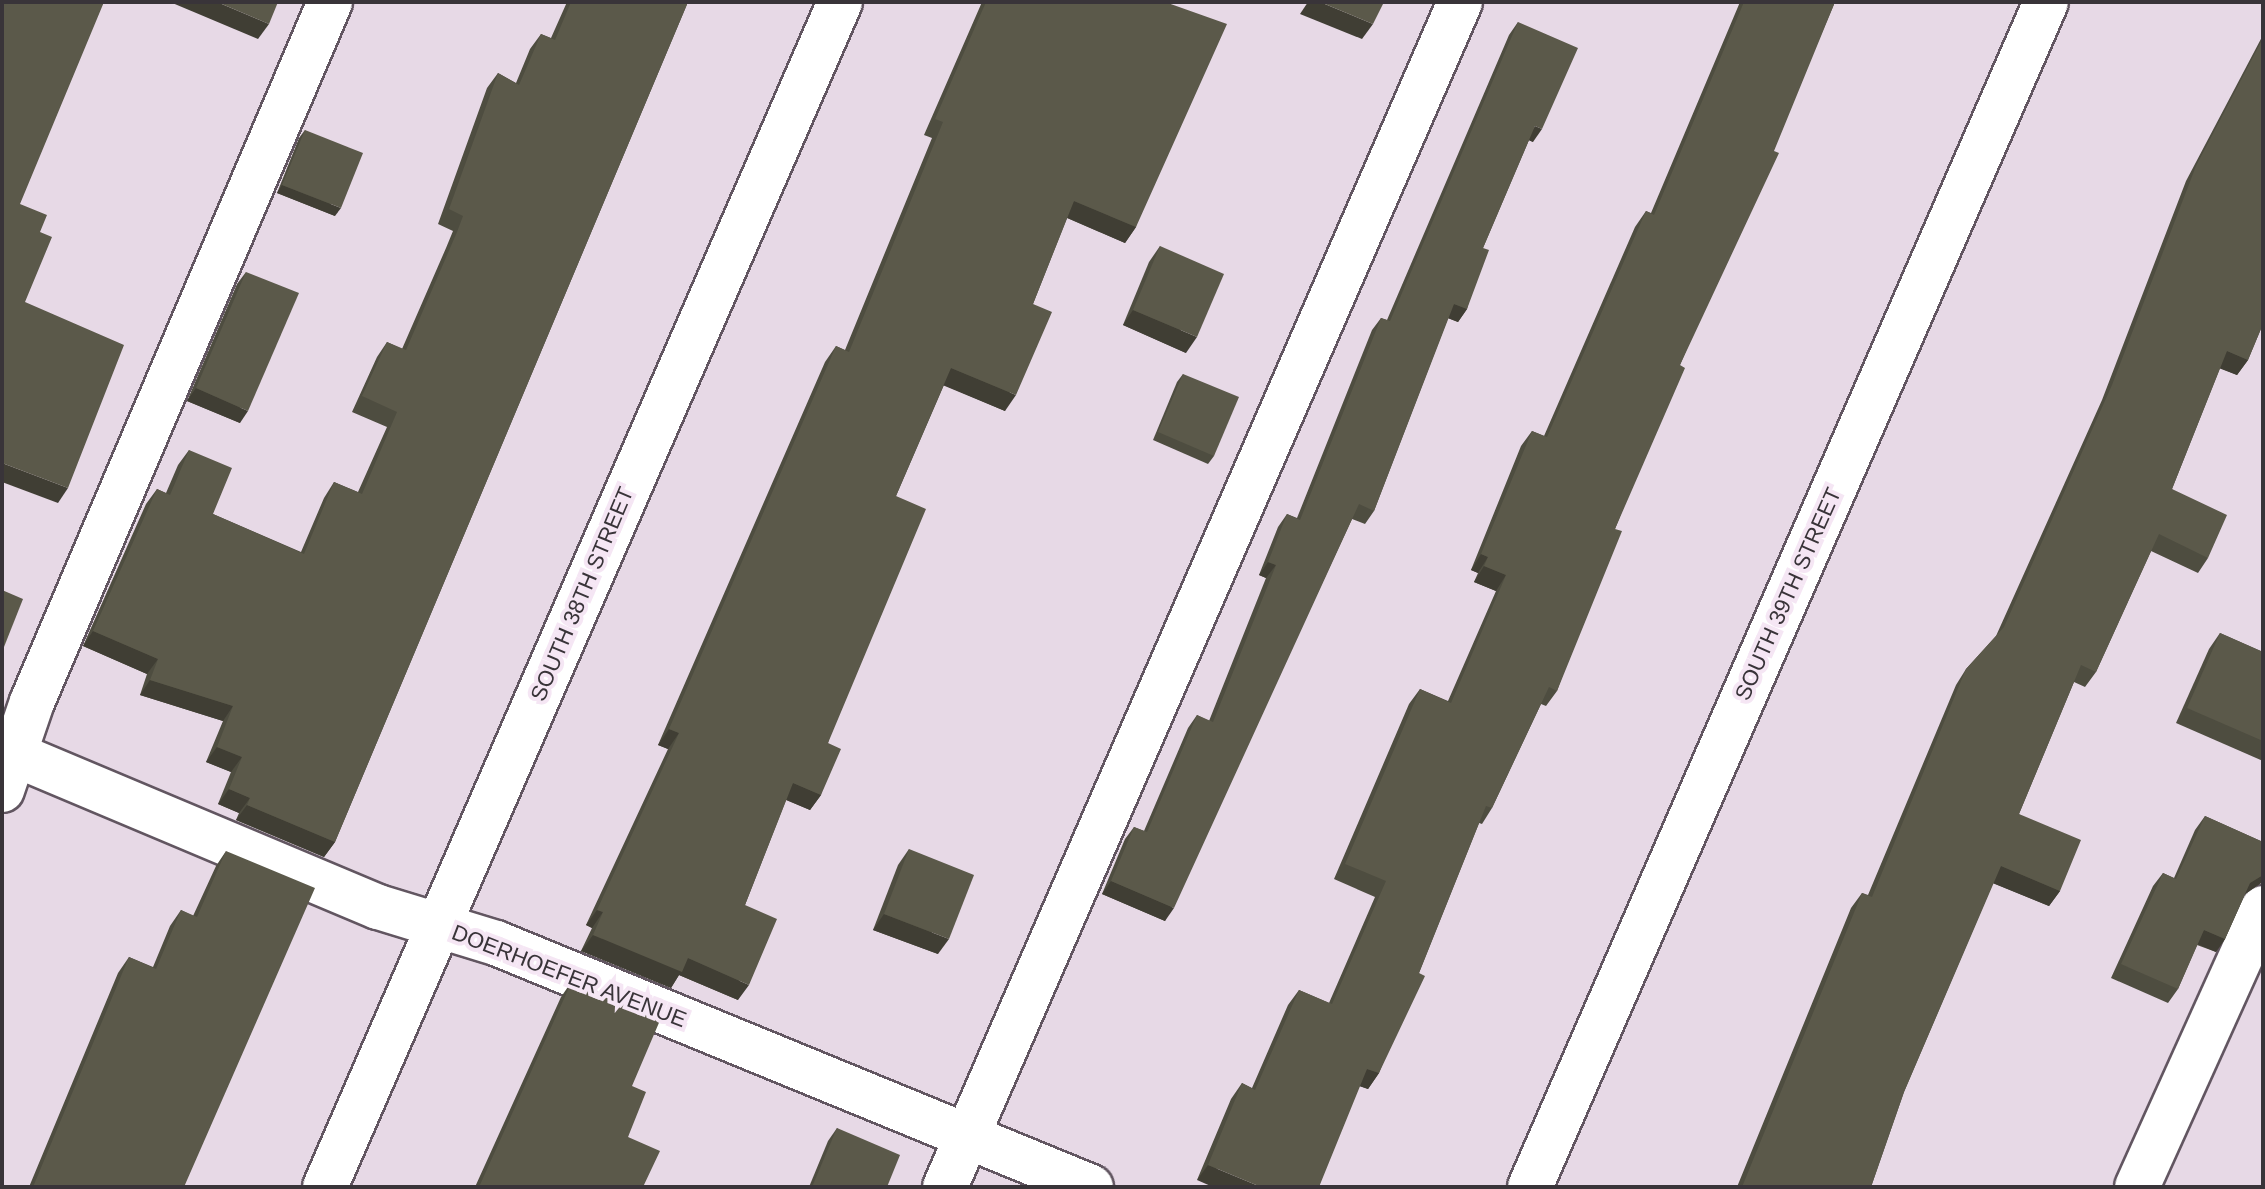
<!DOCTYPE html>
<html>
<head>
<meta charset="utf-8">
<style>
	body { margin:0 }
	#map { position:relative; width:2265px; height:1189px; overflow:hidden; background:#e7d9e6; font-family:Helvetica,sans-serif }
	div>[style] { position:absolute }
	.roads { filter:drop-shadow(2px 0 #625661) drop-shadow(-2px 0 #625661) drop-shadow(0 2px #625661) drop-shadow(0 -2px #625661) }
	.minor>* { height:44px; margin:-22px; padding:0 22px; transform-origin:22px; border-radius:22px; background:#fff }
	.wall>* { inset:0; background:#4e4d40 }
	.shaded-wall>* { inset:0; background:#403e34 }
	.building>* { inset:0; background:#5b594a }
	span { translate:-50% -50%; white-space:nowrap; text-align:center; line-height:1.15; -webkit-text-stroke:8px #f5e6f4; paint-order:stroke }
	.street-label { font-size:22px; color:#393439 }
	.frame { position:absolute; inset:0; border:4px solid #393439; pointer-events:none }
</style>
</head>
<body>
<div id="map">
	<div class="roads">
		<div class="minor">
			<i style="left:2px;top:749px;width:408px;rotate:22.8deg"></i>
			<i style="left:378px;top:907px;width:123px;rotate:17deg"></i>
			<i style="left:496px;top:943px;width:643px;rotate:22.3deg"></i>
			<i style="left:2px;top:790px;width:93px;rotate:-71.2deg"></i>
			<i style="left:32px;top:702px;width:761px;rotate:-66.94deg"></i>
			<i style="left:325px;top:1187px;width:1292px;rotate:-66.51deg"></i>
			<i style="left:945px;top:1187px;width:1292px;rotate:-66.51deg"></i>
			<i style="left:1530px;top:1187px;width:1292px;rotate:-66.47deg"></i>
			<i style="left:2137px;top:1187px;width:306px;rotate:-65.7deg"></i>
		</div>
	</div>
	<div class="wall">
		<i style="clip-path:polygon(567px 2px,688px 2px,335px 842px,324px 857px,236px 820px,239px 813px,218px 804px,231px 772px,206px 762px,223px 721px,140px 695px,147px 674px,83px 646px,146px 504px,157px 489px,166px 493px,178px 465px,189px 450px,213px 514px,301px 552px,324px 498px,334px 482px,358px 492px,387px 427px,352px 412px,377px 357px,387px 342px,402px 349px,446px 248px,453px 231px,438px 224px,487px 88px,498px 73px,516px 83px,530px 49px,541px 34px,551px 38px)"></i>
		<i style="clip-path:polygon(982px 2px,1165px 2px,1136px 227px,1125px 243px,1067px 218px,1033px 304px,1005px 411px,944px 385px,896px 496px,828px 743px,821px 795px,810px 810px,786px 800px,745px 905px,738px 1000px,679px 975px,671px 988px,581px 951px,592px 928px,586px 925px,668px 749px,658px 745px,825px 362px,836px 346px,845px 350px,932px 138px,924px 135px)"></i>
		<i style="clip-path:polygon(1740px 2px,1835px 2px,1680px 365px,1615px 529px,1557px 691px,1546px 706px,1541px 704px,1492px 808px,1482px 824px,1479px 823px,1379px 1073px,1368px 1089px,1360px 1086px,1197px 1180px,1231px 1099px,1242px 1083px,1252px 1088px,1288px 1005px,1299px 990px,1329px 1003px,1375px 897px,1334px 879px,1409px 704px,1420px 689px,1448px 701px,1496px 591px,1474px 582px,1478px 573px,1471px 570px,1521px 446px,1532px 431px,1544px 436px,1635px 227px,1646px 211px,1651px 213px)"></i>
		<i style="clip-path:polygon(1518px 22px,1533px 142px,1529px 140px,1483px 248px,1467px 309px,1458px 322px,1448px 318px,1374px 511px,1365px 524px,1352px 519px,1165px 921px,1102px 894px,1125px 839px,1134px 827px,1144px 831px,1188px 728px,1197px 715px,1209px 721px,1266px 578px,1259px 575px,1278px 527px,1287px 514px,1297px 518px,1372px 330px,1381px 318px,1387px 320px,1509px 35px)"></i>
		<i style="clip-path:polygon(2263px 35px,2263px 324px,2248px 360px,2237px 375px,2220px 368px,2172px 489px,2208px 558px,2198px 573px,2151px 551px,2096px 672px,2085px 687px,2074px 682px,2019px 814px,2060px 891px,2049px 906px,1993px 883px,1904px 1092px,1871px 1187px,1737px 1187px,1851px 908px,1862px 893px,1868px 895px,1956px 685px,1966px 669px,1996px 636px,2102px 400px,2186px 181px)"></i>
		<i style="clip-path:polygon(305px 130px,335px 216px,277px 193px,299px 138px)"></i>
		<i style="clip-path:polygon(1160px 246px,1186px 353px,1123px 325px,1149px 262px)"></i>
		<i style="clip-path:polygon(246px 272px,240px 423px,187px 401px,237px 284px)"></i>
		<i style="clip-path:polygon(1183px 374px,1214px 456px,1208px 464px,1153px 440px,1177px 382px)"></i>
		<i style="clip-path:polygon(2220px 633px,2263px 652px,2263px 761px,2176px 723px,2209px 649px)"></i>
		<i style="clip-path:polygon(2205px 816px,2263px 842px,2263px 884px,2261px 883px,2245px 894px,2225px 939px,2216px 952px,2197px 945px,2178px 989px,2168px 1003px,2111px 978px,2153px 886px,2163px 873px,2174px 878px,2195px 830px)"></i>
		<i style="clip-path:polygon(909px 849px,938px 954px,873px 930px,898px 865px)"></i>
		<i style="clip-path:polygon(226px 851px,184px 1187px,29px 1187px,118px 973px,129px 957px,153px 967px,170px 926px,181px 910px,193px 916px,216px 866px)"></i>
		<i style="clip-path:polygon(572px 981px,632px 1086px,628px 1137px,643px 1187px,475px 1187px,561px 997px)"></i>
		<i style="clip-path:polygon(837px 1128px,887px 1187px,809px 1187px,828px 1141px)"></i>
	</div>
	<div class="shaded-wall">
		<i style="clip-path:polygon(170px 2px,217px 2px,269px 24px,258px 39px)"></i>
		<i style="clip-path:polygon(1308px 2px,1320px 2px,1373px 24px,1362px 39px,1300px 14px)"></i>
		<i style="clip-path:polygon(1535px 126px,1542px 129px,1533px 142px,1526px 139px)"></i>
		<i style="clip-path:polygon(282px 185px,341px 208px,335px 216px,277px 193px)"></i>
		<i style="clip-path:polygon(1074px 201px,1136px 227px,1125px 243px,1063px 216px)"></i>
		<i style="clip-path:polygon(1454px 304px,1467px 309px,1458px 322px,1445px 317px)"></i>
		<i style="clip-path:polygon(1133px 310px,1197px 337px,1186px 353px,1123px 325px)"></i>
		<i style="clip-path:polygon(2227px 351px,2248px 360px,2237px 375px,2216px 367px)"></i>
		<i style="clip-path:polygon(951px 368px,1016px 395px,1005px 411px,940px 384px)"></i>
		<i style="clip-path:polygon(196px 388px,248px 411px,240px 423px,187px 401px)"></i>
		<i style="clip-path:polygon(2px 463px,68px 488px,58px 503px,2px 482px)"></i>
		<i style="clip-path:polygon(1481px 554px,1488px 557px,1478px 573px,1471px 570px)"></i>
		<i style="clip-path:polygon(1268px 562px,1276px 565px,1266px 578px,1259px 575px)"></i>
		<i style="clip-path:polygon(1484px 566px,1506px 575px,1496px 591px,1474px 582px)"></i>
		<i style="clip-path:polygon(93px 631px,158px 659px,147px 674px,83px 646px)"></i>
		<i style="clip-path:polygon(150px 680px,233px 706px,223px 721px,140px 695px)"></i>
		<i style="clip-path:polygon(669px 729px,679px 733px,668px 749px,658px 745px)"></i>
		<i style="clip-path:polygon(217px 747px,242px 757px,231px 772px,206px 762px)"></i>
		<i style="clip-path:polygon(793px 783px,821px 795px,810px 810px,782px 798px)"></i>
		<i style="clip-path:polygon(229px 789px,250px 798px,239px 813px,218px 804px)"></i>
		<i style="clip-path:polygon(247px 805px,335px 842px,324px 857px,236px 820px)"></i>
		<i style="clip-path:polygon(2001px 866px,2060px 891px,2049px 906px,1990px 882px)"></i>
		<i style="clip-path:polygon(2263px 875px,2263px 881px,2261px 883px,2241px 897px,2250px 883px)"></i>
		<i style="clip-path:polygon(1111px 881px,1174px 908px,1165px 921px,1102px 894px)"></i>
		<i style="clip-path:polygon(597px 910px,603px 912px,592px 928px,586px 925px)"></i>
		<i style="clip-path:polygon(884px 914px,949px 939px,938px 954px,873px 930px)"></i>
		<i style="clip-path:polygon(2204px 930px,2225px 939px,2216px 952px,2195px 943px)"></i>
		<i style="clip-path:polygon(593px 935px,688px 958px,749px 985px,738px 1000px,679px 975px,671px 988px,581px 951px)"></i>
		<i style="clip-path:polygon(1367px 1069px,1379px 1073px,1368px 1089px,1356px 1085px)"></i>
		<i style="clip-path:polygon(1208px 1165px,1261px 1187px,1213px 1187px,1197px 1180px)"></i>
	</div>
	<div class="building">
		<i style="clip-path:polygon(2px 2px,104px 2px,20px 204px,47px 215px,40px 232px,52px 237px,25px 302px,124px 345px,68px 488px,2px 463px)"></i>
		<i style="clip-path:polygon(217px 2px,278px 2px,269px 24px)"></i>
		<i style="clip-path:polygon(571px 2px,688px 2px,335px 842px,247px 805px,250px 798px,229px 789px,242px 757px,217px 747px,233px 706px,150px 680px,158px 659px,93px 631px,157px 489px,170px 495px,189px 450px,232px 468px,213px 514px,304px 554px,334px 482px,362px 494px,397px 412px,362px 396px,387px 342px,406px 350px,457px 232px,463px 216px,449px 209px,498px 73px,519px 85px,541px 34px,555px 40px)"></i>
		<i style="clip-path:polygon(986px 2px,1165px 2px,1227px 24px,1136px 227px,1074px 201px,1033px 304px,1052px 312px,1016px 395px,951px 368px,896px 496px,926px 509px,828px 743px,841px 749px,821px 795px,793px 783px,745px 905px,777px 919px,749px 985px,688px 958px,682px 972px,593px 935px,603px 912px,597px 910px,679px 733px,669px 729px,836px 346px,849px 352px,943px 122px,935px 119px)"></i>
		<i style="clip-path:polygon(1320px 2px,1384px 2px,1373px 24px)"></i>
		<i style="clip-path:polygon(1744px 2px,1835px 2px,1774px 151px,1779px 153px,1680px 365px,1685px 368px,1615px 529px,1622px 531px,1557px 691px,1549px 687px,1492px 808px,1486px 806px,1419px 973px,1425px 976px,1379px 1073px,1367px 1069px,1319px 1187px,1261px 1187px,1208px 1165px,1242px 1083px,1255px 1090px,1299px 990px,1332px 1004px,1386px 881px,1345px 864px,1420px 689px,1451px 703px,1506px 575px,1484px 566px,1488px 557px,1481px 554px,1532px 431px,1547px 437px,1646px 211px,1654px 215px)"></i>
		<i style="clip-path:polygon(1518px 22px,1578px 48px,1542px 129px,1535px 126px,1483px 248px,1489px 250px,1467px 309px,1454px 304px,1374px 511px,1359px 504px,1174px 908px,1111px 881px,1134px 827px,1147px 832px,1197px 715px,1213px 722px,1276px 565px,1268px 562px,1287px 514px,1300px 520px,1381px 318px,1390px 321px)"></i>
		<i style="clip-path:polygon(2263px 38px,2263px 324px,2248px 360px,2227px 351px,2172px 489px,2227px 515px,2208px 558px,2159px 534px,2096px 672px,2081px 665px,2019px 814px,2081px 840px,2060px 891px,2001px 866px,1904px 1092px,1871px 1187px,1742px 1187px,1862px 893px,1872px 897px,1966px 669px,2004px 627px,2112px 385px,2196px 166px)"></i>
		<i style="clip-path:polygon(305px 130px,363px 153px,341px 208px,282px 185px)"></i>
		<i style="clip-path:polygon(1160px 246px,1224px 274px,1197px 337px,1133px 310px)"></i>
		<i style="clip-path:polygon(246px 272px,299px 293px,248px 411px,196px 388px)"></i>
		<i style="clip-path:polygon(1183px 374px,1239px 397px,1214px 456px,1158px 432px)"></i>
		<i style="clip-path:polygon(2px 590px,23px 599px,2px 652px)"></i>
		<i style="clip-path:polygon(2220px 633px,2263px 652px,2263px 741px,2187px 708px)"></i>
		<i style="clip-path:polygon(2205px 816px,2263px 842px,2263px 875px,2250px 883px,2225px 939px,2204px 930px,2178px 989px,2121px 964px,2163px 873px,2176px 879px)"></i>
		<i style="clip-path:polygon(909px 849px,974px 875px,949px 939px,884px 914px)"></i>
		<i style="clip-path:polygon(226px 851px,315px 888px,184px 1187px,33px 1187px,129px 957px,156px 969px,181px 910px,197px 917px)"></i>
		<i style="clip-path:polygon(572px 981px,661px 1018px,632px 1086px,646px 1092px,628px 1137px,660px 1151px,643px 1187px,479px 1187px)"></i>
		<i style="clip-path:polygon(837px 1128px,900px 1155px,887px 1187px,812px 1187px)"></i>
	</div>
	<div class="street-label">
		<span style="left:582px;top:594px;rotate:-67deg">SOUTH 38TH STREET</span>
		<span style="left:1788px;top:594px;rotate:-66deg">SOUTH 39TH STREET</span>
		<span style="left:569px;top:976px;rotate:21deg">DOERHOEFER AVENUE</span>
	</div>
	<div class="frame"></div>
</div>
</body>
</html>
